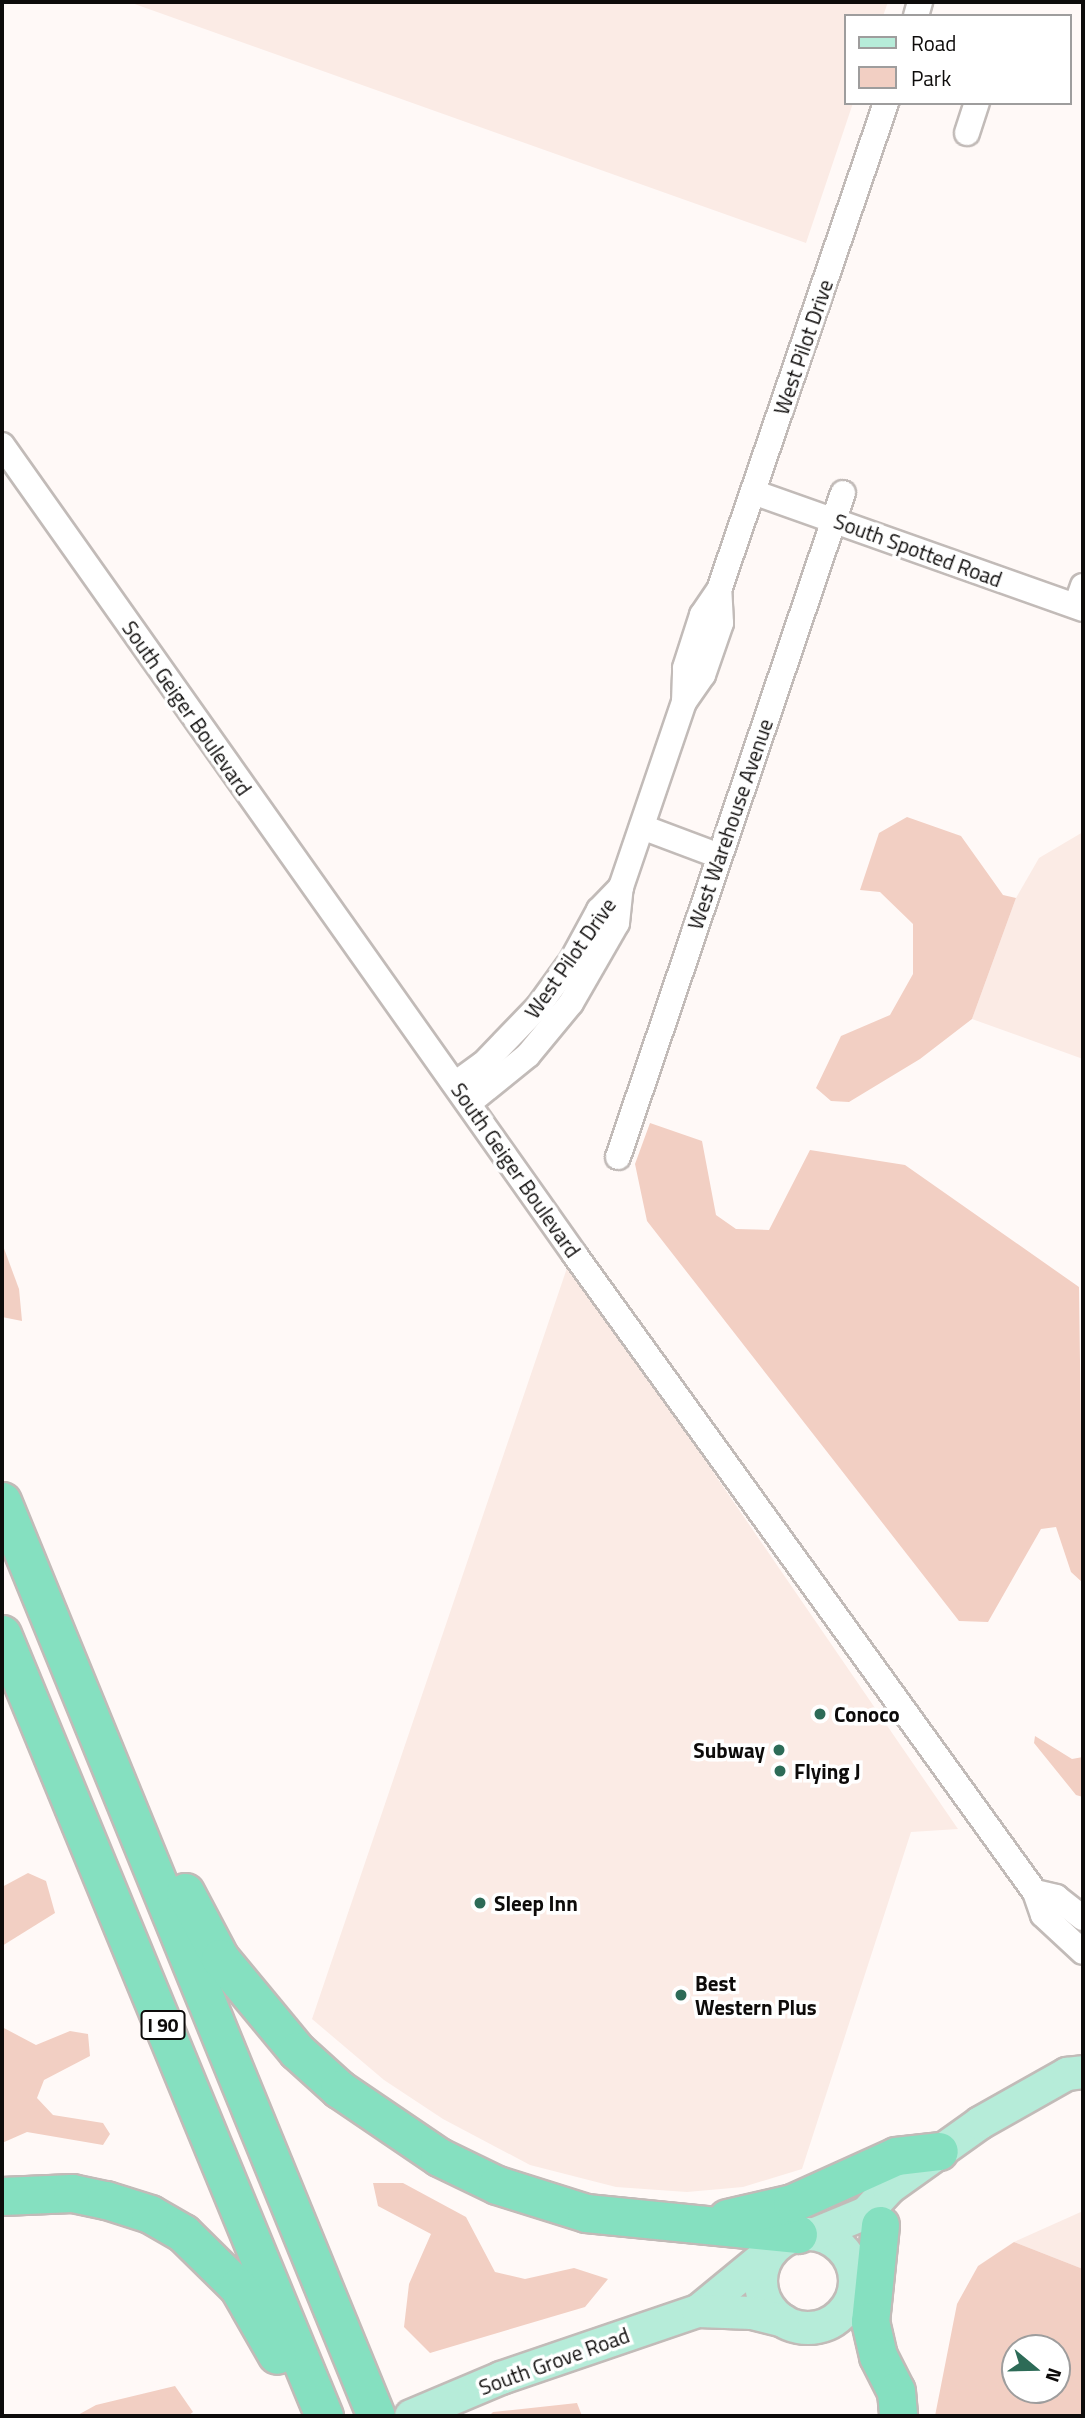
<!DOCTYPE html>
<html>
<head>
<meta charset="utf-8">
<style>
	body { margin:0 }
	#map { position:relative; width:1085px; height:2418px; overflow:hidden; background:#fff9f7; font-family:"Titillium Web",sans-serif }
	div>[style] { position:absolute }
	.built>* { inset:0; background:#fbebe5 }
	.green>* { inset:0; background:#f2cfc3 }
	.roads { filter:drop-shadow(2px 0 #c2bbb8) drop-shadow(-2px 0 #c2bbb8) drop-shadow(0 2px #c2bbb8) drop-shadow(0 -2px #c2bbb8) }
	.minor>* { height:24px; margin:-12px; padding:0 12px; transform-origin:12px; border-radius:12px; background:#fff }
	.major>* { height:32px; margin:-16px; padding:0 16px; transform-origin:16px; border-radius:16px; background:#b6ecd9 }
	.major>.ring { margin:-16px; padding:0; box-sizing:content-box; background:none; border:32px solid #b6ecd9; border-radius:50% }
	.highway>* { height:37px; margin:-18.5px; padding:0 18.5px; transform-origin:18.5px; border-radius:18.5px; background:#85e0c0 }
	.dots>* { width:19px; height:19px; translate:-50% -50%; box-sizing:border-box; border:4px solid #fff; border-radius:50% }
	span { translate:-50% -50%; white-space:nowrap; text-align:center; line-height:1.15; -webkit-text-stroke:7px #fff; paint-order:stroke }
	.shield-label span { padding:2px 5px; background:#fff; border:2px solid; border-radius:5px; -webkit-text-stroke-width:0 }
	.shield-label { font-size:19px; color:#0d0b0a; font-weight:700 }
	.street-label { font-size:21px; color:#0d0b0a }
	.poi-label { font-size:21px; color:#0d0b0a; font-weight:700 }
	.left { translate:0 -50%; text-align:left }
	.right { translate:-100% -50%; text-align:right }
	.frame { position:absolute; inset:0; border:4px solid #0d0b0a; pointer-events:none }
	.legend { position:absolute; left:844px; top:14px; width:228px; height:91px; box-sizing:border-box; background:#fff; border:2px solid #9e9d9d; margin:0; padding:9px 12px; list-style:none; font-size:21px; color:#0d0b0a }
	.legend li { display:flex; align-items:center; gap:14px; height:35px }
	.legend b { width:35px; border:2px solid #9e9d9d }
	.north { position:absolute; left:1001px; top:2334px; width:70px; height:70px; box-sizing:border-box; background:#fff; border:2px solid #9e9d9d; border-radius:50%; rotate:109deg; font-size:19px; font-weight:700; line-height:28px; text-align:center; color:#0d0b0a }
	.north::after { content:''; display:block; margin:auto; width:24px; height:32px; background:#2d6b57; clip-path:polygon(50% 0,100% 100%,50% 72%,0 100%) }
</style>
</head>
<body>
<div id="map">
	<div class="built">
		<i style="clip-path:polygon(129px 2px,888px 2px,883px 16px,845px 16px,845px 103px,853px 103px,806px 243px)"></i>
		<i style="clip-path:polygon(1083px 832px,1083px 1059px,972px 1019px,1016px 898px,1039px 858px)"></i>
		<i style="clip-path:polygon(569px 1262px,958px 1829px,911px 1832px,802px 2169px,743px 2187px,687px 2192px,616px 2187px,530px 2165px,443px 2119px,384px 2080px,312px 2019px)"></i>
		<i style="clip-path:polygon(1083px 2211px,1083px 2269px,1014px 2242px)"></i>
	</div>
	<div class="green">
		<i style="clip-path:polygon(907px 817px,961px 836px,1003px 895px,1016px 898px,972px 1019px,920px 1059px,849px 1102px,831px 1101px,816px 1088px,841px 1036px,890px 1015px,913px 974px,913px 924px,880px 892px,860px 890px,879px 833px)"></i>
		<i style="clip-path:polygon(650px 1123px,702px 1141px,716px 1215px,736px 1229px,769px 1230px,810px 1150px,905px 1165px,1079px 1287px,1083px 1583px,1071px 1572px,1056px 1527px,1041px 1529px,988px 1622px,959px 1621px,647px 1221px,635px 1164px)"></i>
		<i style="clip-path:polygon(2px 1243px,19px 1289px,22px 1321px,2px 1317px)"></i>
		<i style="clip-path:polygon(1035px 1736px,1072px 1759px,1083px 1757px,1083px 1797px,1076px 1795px,1034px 1743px)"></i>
		<i style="clip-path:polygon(28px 1873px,46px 1881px,55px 1913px,2px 1946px,2px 1887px)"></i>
		<i style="clip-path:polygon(2px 2027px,36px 2045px,70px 2031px,88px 2034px,90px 2056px,44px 2080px,37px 2098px,53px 2115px,103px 2123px,110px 2134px,103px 2145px,27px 2132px,2px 2143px)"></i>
		<i style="clip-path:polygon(373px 2183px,403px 2183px,466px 2217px,495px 2272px,525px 2279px,574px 2268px,608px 2279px,585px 2307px,430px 2353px,404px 2327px,409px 2284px,431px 2234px,378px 2206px)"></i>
		<i style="clip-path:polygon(evenodd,1014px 2242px,1083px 2269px,1083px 2416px,935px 2416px,957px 2304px,978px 2266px,1014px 2242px,1015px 2348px,1057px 2348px,1057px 2390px,1015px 2390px,1015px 2348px)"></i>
		<i style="clip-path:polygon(175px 2386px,193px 2412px,188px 2416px,76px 2416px,96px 2405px)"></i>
		<i style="clip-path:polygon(577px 2403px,582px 2416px,489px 2416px,493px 2412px)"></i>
	</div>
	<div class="roads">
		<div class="minor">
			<i style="left:916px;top:16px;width:15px;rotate:-74deg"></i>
			<i style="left:967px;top:133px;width:32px;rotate:-72deg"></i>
			<i style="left:2px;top:445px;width:992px;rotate:54.72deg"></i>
			<i style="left:575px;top:1255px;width:786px;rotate:54.17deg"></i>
			<i style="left:1035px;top:1892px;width:24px;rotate:71deg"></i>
			<i style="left:1043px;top:1915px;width:54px;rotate:42.8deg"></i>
			<i style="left:753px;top:492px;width:350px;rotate:19.5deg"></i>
			<i style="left:1076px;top:606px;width:21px;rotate:-71deg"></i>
			<i style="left:684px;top:702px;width:33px;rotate:-55deg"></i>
			<i style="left:703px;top:675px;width:55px;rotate:-70.9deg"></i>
			<i style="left:721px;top:623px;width:33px;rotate:-93deg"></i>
			<i style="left:642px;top:827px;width:82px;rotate:20.6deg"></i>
			<i style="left:455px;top:1084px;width:34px;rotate:-36deg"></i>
			<i style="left:483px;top:1064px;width:79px;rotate:-46deg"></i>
			<i style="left:538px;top:1007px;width:58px;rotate:-54.1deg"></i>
			<i style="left:572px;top:960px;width:57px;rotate:-61.6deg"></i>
			<i style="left:599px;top:910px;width:32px;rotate:-46deg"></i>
			<i style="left:469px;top:1103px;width:76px;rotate:-39.1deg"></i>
			<i style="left:528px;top:1055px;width:67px;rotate:-50.4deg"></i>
			<i style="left:571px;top:1003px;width:92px;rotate:-60.1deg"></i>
			<i style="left:617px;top:923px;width:36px;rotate:-84deg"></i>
			<i style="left:621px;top:887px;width:195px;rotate:-71.2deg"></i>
			<i style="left:684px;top:702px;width:34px;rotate:-88deg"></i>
			<i style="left:685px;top:668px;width:56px;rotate:-72.2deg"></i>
			<i style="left:702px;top:615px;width:30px;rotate:-56deg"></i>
			<i style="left:719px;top:590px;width:515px;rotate:-71.07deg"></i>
			<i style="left:618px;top:1157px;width:701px;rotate:-71.28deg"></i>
			<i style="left:1035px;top:1892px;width:22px;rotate:13deg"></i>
			<i style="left:1056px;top:1897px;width:34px;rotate:38deg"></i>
		</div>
		<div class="major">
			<i class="ring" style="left:761px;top:2234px;width:62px;height:62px"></i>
			<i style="left:815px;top:2234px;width:55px;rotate:-22.4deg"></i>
			<i style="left:866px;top:2213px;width:34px;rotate:-47deg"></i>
			<i style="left:889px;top:2188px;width:112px;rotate:-35.5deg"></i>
			<i style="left:980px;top:2123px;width:100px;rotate:-29.4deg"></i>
			<i style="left:1067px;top:2074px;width:16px;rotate:-7deg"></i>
			<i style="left:698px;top:2311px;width:94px;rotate:-39.4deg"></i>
			<i style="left:411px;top:2416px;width:98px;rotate:-22.9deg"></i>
			<i style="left:501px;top:2378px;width:208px;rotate:-18.8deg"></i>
			<i style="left:698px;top:2311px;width:54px;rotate:2.1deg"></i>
			<i style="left:752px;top:2313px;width:32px;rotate:14deg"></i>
		</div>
		<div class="highway">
			<i style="left:2px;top:1501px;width:988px;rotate:67.77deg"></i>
			<i style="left:2px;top:1634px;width:846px;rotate:67.62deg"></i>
			<i style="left:185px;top:1892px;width:75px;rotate:62.1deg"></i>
			<i style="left:220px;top:1958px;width:121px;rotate:50.4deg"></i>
			<i style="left:297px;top:2051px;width:57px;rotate:42.1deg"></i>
			<i style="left:339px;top:2089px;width:121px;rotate:34.2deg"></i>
			<i style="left:439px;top:2157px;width:64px;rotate:25.8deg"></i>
			<i style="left:497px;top:2185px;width:93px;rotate:17.5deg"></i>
			<i style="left:586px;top:2213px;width:213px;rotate:5.7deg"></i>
			<i style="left:2px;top:2196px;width:70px;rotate:-2.5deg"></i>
			<i style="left:72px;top:2193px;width:35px;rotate:12deg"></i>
			<i style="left:106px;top:2200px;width:46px;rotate:17.7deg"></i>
			<i style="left:150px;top:2214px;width:38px;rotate:30deg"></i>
			<i style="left:183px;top:2233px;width:77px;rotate:44.5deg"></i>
			<i style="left:238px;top:2287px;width:78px;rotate:60.2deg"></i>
			<i style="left:727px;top:2218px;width:67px;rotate:-13deg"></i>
			<i style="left:792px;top:2203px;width:114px;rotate:-24.3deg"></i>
			<i style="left:896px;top:2156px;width:43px;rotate:-6.6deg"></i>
			<i style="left:880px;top:2225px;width:97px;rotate:95.9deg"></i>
			<i style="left:870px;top:2321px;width:36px;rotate:77deg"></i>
			<i style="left:878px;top:2356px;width:39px;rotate:63deg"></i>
			<i style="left:896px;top:2391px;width:25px;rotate:85deg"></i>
		</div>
	</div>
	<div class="dots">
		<i style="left:820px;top:1714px;background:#2d6b57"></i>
		<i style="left:779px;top:1750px;background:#2d6b57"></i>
		<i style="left:780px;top:1771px;background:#2d6b57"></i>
		<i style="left:480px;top:1903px;background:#2d6b57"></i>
		<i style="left:681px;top:1995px;background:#2d6b57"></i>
	</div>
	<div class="shield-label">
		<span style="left:163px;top:2025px">I 90</span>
	</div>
	<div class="street-label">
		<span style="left:803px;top:347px;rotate:-71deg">West Pilot Drive</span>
		<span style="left:918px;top:550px;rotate:20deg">South Spotted Road</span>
		<span style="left:187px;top:708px;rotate:55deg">South Geiger Boulevard</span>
		<span style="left:730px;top:824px;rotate:-71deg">West Warehouse Avenue</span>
		<span style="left:570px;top:958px;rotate:-55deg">West Pilot Drive</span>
		<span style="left:516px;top:1170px;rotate:55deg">South Geiger Boulevard</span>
		<span style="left:554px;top:2361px;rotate:-20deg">South Grove Road</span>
	</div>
	<div class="poi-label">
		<span class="left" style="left:834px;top:1714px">Conoco</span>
		<span class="right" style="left:765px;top:1750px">Subway</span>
		<span class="left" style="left:794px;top:1771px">Flying J</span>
		<span class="left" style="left:494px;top:1903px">Sleep Inn</span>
		<span class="left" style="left:695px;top:1995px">Best<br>Western Plus</span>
	</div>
	<div class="frame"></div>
	<ul class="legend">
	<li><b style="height:9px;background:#b6ecd9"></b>Road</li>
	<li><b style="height:19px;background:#f2cfc3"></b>Park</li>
	</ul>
	<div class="north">N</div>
</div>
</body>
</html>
